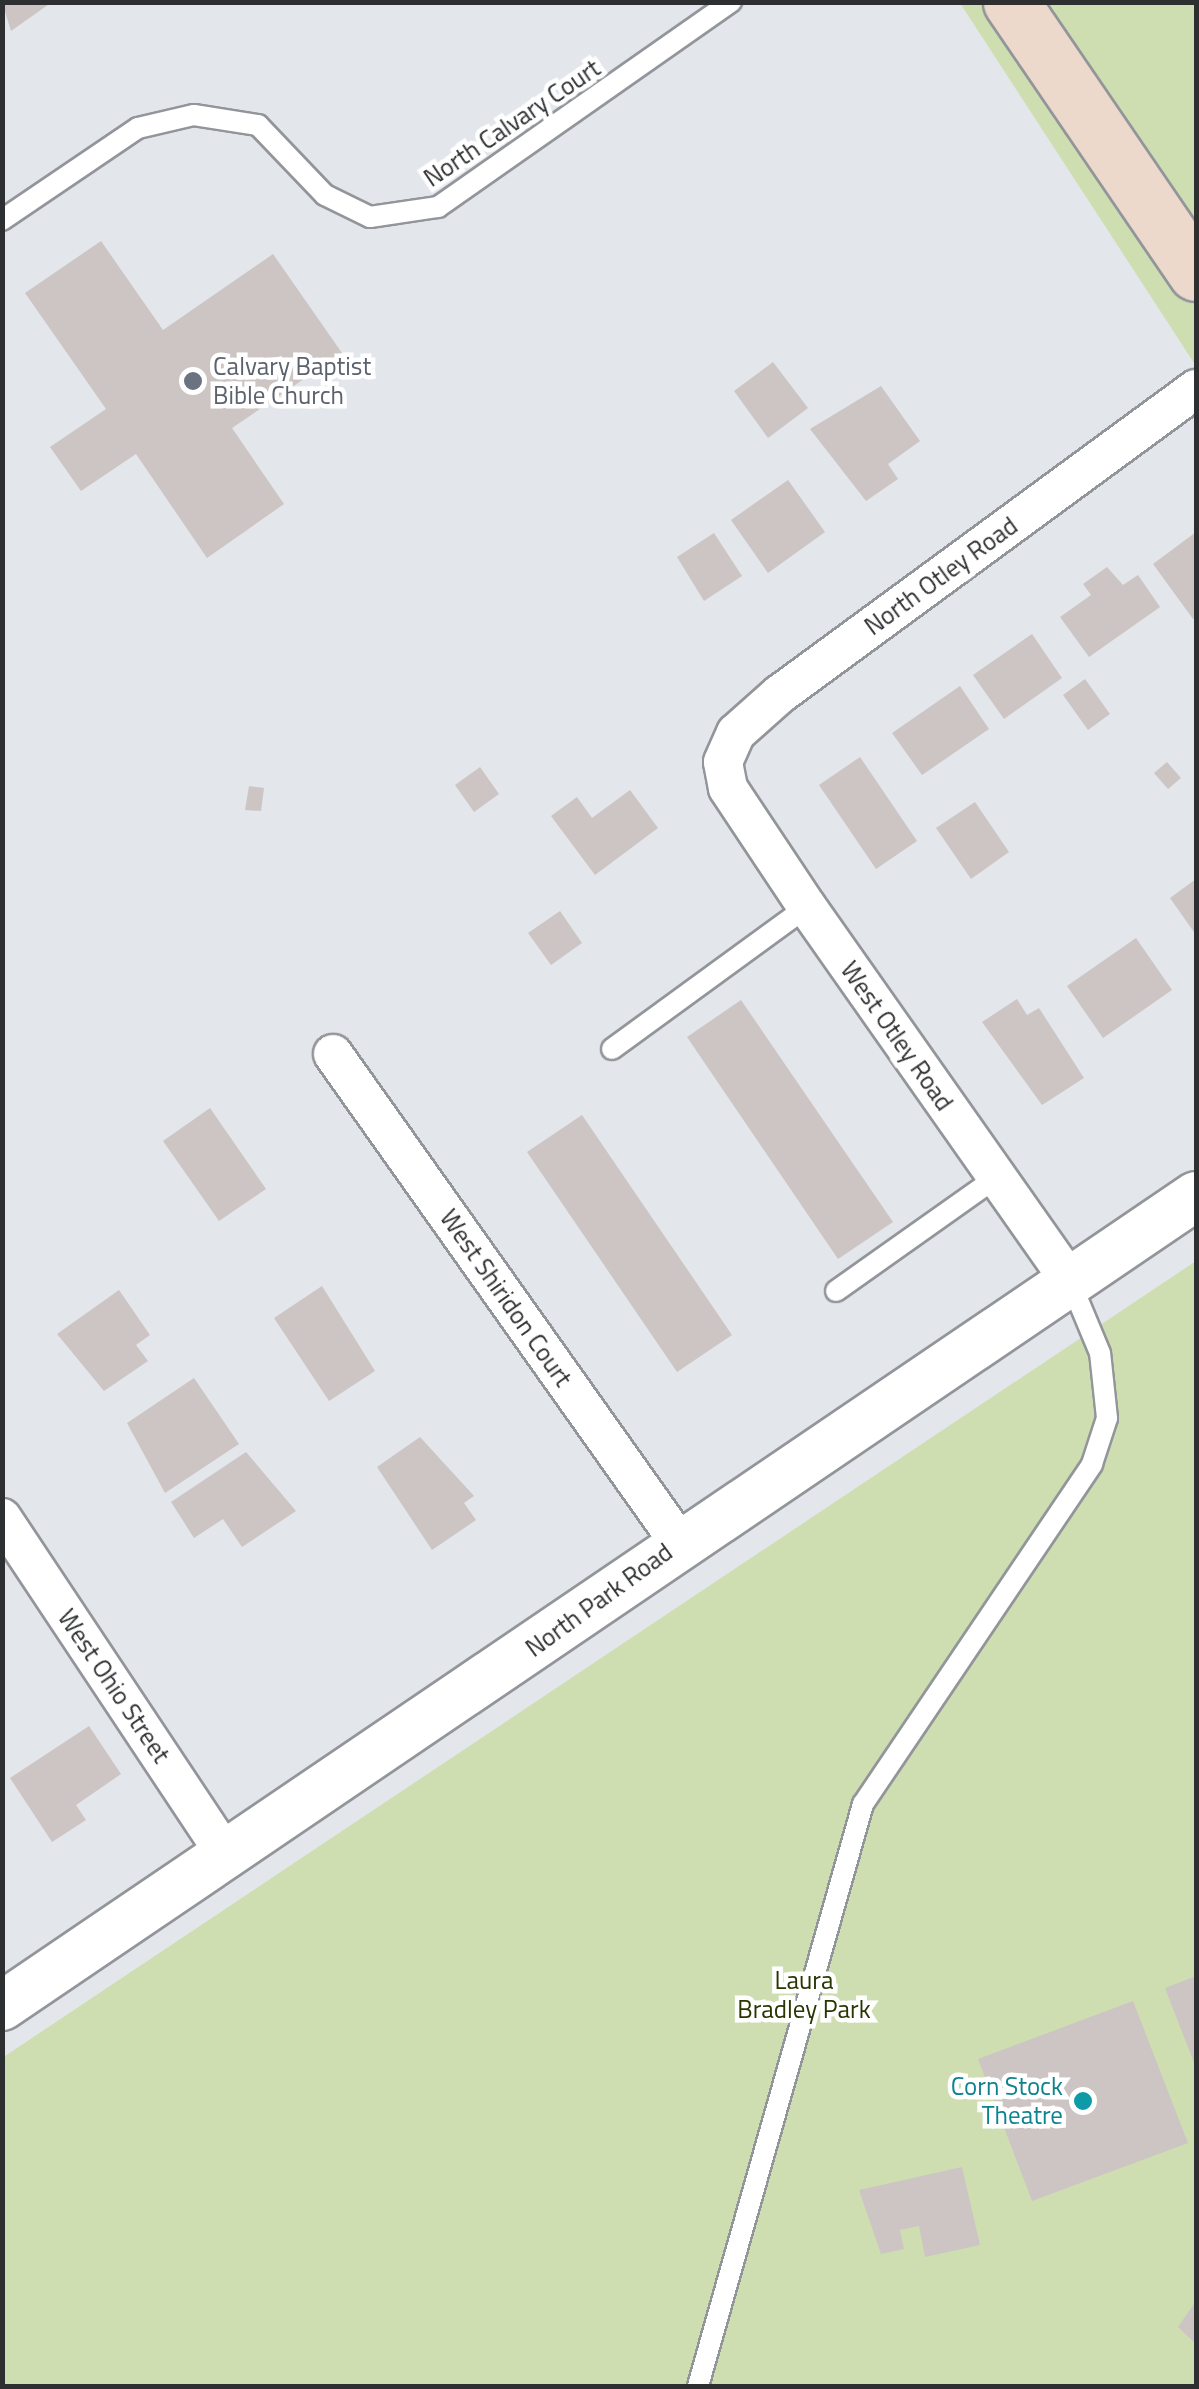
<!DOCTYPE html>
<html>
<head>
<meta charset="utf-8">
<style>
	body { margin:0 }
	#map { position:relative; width:1199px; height:2389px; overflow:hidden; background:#e3e6eb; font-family:"Titillium Web",sans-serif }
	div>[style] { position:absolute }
	.green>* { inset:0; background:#cedeb1 }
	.building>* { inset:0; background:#ccc5c4 }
	.roads { filter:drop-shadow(2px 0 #92959a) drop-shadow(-2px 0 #92959a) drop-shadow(0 2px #92959a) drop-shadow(0 -2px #92959a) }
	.service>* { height:20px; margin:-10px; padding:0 10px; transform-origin:10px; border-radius:10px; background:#fff }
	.minor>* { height:38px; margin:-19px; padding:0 19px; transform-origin:19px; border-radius:19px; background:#fff }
	.tertiary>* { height:48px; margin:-24px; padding:0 24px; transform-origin:24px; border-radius:24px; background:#fff }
	.secondary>* { height:55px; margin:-27.5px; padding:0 27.5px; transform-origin:27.5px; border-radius:27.5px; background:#ecd9cb }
	.dots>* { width:28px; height:28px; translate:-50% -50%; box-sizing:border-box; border:5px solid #fff; border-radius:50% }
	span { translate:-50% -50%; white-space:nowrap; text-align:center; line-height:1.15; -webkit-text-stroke:9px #fff; paint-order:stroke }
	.street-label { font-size:25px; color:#2e2f31 }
	.worship-label { font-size:25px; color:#5b616d }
	.left { translate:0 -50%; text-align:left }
	.park-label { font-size:25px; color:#293600 }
	.culture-label { font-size:25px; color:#0d838f }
	.right { translate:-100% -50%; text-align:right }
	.frame { position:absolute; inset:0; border:5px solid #2e2f31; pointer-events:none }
</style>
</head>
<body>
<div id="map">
	<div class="green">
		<i style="clip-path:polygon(960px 3px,1196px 3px,1196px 366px)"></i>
		<i style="clip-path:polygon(1196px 1261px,1196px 2386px,3px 2386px,2px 2058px)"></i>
	</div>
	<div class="building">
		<i style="clip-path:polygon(2px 2px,52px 2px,11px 31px)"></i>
		<i style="clip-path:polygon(101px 241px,163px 330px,273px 254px,342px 353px,232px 428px,284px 504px,207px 558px,136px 454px,81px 491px,50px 447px,106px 409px,25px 293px)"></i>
		<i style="clip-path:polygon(773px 362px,808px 408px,768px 438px,734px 391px)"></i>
		<i style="clip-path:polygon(881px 386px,920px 441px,888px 464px,898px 479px,866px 501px,810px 429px)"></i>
		<i style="clip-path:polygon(788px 480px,825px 532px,768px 573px,731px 520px)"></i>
		<i style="clip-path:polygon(1196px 532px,1196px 616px,1193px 619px,1153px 564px)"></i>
		<i style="clip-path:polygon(714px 533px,742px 576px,704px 601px,677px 557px)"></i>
		<i style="clip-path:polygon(1107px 567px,1123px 585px,1138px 575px,1160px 607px,1089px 657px,1060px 617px,1091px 595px,1083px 584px)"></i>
		<i style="clip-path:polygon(1032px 634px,1062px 678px,1004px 719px,973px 675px)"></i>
		<i style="clip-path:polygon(1085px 679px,1110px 714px,1088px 730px,1063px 695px)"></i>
		<i style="clip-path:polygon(960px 686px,989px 729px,922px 775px,892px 733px)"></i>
		<i style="clip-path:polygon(860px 757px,917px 841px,876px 869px,819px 785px)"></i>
		<i style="clip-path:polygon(1167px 762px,1181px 778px,1168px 789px,1154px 773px)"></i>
		<i style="clip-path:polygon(480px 767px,499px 794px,474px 812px,455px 785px)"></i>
		<i style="clip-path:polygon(249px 786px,264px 788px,261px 811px,245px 810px)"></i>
		<i style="clip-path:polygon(630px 790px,658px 828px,595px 875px,551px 816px,577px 797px,592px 818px)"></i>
		<i style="clip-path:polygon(975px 802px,1009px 852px,971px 879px,936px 828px)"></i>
		<i style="clip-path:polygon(1196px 879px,1196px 935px,1170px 898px)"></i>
		<i style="clip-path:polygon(560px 911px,582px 943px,551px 965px,528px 933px)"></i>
		<i style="clip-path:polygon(1136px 938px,1172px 990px,1103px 1038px,1067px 986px)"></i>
		<i style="clip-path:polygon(1017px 999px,1027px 1015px,1039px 1008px,1084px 1078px,1042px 1105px,982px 1022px)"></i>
		<i style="clip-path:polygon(741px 1000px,893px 1222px,838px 1259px,687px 1037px)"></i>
		<i style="clip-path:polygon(210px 1108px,266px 1189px,219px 1221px,163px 1141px)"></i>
		<i style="clip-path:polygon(582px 1115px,732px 1335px,677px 1372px,527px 1152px)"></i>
		<i style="clip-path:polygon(322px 1286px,375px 1371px,329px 1401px,274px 1318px)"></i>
		<i style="clip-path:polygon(119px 1290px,150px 1335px,136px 1345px,148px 1361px,104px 1391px,57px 1334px)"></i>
		<i style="clip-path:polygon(194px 1378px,239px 1444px,165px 1493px,127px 1423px)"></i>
		<i style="clip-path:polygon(420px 1437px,474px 1496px,464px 1503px,476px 1520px,432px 1550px,377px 1467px)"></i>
		<i style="clip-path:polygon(246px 1452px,296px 1511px,242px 1547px,223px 1519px,194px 1538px,171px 1502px)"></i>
		<i style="clip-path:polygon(89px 1726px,121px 1774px,76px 1805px,86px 1820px,52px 1842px,10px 1778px)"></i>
		<i style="clip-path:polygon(1196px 1976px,1196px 2068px,1165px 1988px)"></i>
		<i style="clip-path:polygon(1133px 2001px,1188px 2143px,1032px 2201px,978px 2059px)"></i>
		<i style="clip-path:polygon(962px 2167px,980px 2245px,925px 2257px,919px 2226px,900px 2230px,904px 2249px,881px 2254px,859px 2190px)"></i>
		<i style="clip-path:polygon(1196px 2301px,1196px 2344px,1178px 2327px)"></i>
	</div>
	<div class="roads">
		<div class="service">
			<i style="left:2px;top:220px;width:164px;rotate:-34.1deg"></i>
			<i style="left:138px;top:128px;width:57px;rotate:-13.1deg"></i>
			<i style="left:194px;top:115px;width:65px;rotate:8.9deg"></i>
			<i style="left:258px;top:125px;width:97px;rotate:46.3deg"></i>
			<i style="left:325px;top:195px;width:50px;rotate:26.1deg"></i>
			<i style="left:370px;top:217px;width:69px;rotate:-8.4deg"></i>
			<i style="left:438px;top:207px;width:358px;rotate:-35deg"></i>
			<i style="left:612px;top:1049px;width:241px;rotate:-36.1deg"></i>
			<i style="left:836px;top:1291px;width:197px;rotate:-35.3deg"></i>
			<i style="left:698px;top:2386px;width:605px;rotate:-74.17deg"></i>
			<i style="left:863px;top:1804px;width:410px;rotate:-56deg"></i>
			<i style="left:1092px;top:1464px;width:48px;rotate:-71.9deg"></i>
			<i style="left:1107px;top:1418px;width:65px;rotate:-96.1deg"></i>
			<i style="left:1100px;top:1353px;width:78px;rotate:-112.6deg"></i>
		</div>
		<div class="minor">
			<i style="left:333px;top:1054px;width:598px;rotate:54.66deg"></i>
			<i style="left:1070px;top:1281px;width:457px;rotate:-125.1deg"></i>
			<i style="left:807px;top:907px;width:143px;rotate:-123.6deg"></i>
			<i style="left:728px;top:788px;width:26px;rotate:-101deg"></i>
			<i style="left:723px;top:762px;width:32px;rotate:-66deg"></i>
			<i style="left:736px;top:733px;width:59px;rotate:-41.6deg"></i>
			<i style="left:780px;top:694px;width:516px;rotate:-36.25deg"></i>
			<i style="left:2px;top:1518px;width:403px;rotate:56.4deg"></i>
		</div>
		<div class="tertiary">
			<i style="left:2px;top:2006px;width:1443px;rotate:-34.15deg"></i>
		</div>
		<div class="secondary">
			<i style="left:1011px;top:2px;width:328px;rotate:55.7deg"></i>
		</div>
	</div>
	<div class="dots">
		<i style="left:193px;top:381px;background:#6b7280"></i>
		<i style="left:1083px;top:2101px;background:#0f9aa8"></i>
	</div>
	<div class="street-label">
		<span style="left:512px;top:123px;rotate:-34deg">North Calvary Court</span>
		<span style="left:941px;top:576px;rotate:-36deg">North Otley Road</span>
		<span style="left:897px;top:1036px;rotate:55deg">West Otley Road</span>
		<span style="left:506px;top:1298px;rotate:55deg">West Shiridon Court</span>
		<span style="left:599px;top:1600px;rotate:-36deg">North Park Road</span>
		<span style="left:114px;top:1686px;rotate:56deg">West Ohio Street</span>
	</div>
	<div class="worship-label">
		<span class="left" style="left:213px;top:381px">Calvary Baptist<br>Bible Church</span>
	</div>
	<div class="park-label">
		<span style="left:804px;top:1995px">Laura<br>Bradley Park</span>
	</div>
	<div class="culture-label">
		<span class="right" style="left:1063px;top:2101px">Corn Stock<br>Theatre</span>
	</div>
	<div class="frame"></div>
</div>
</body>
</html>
